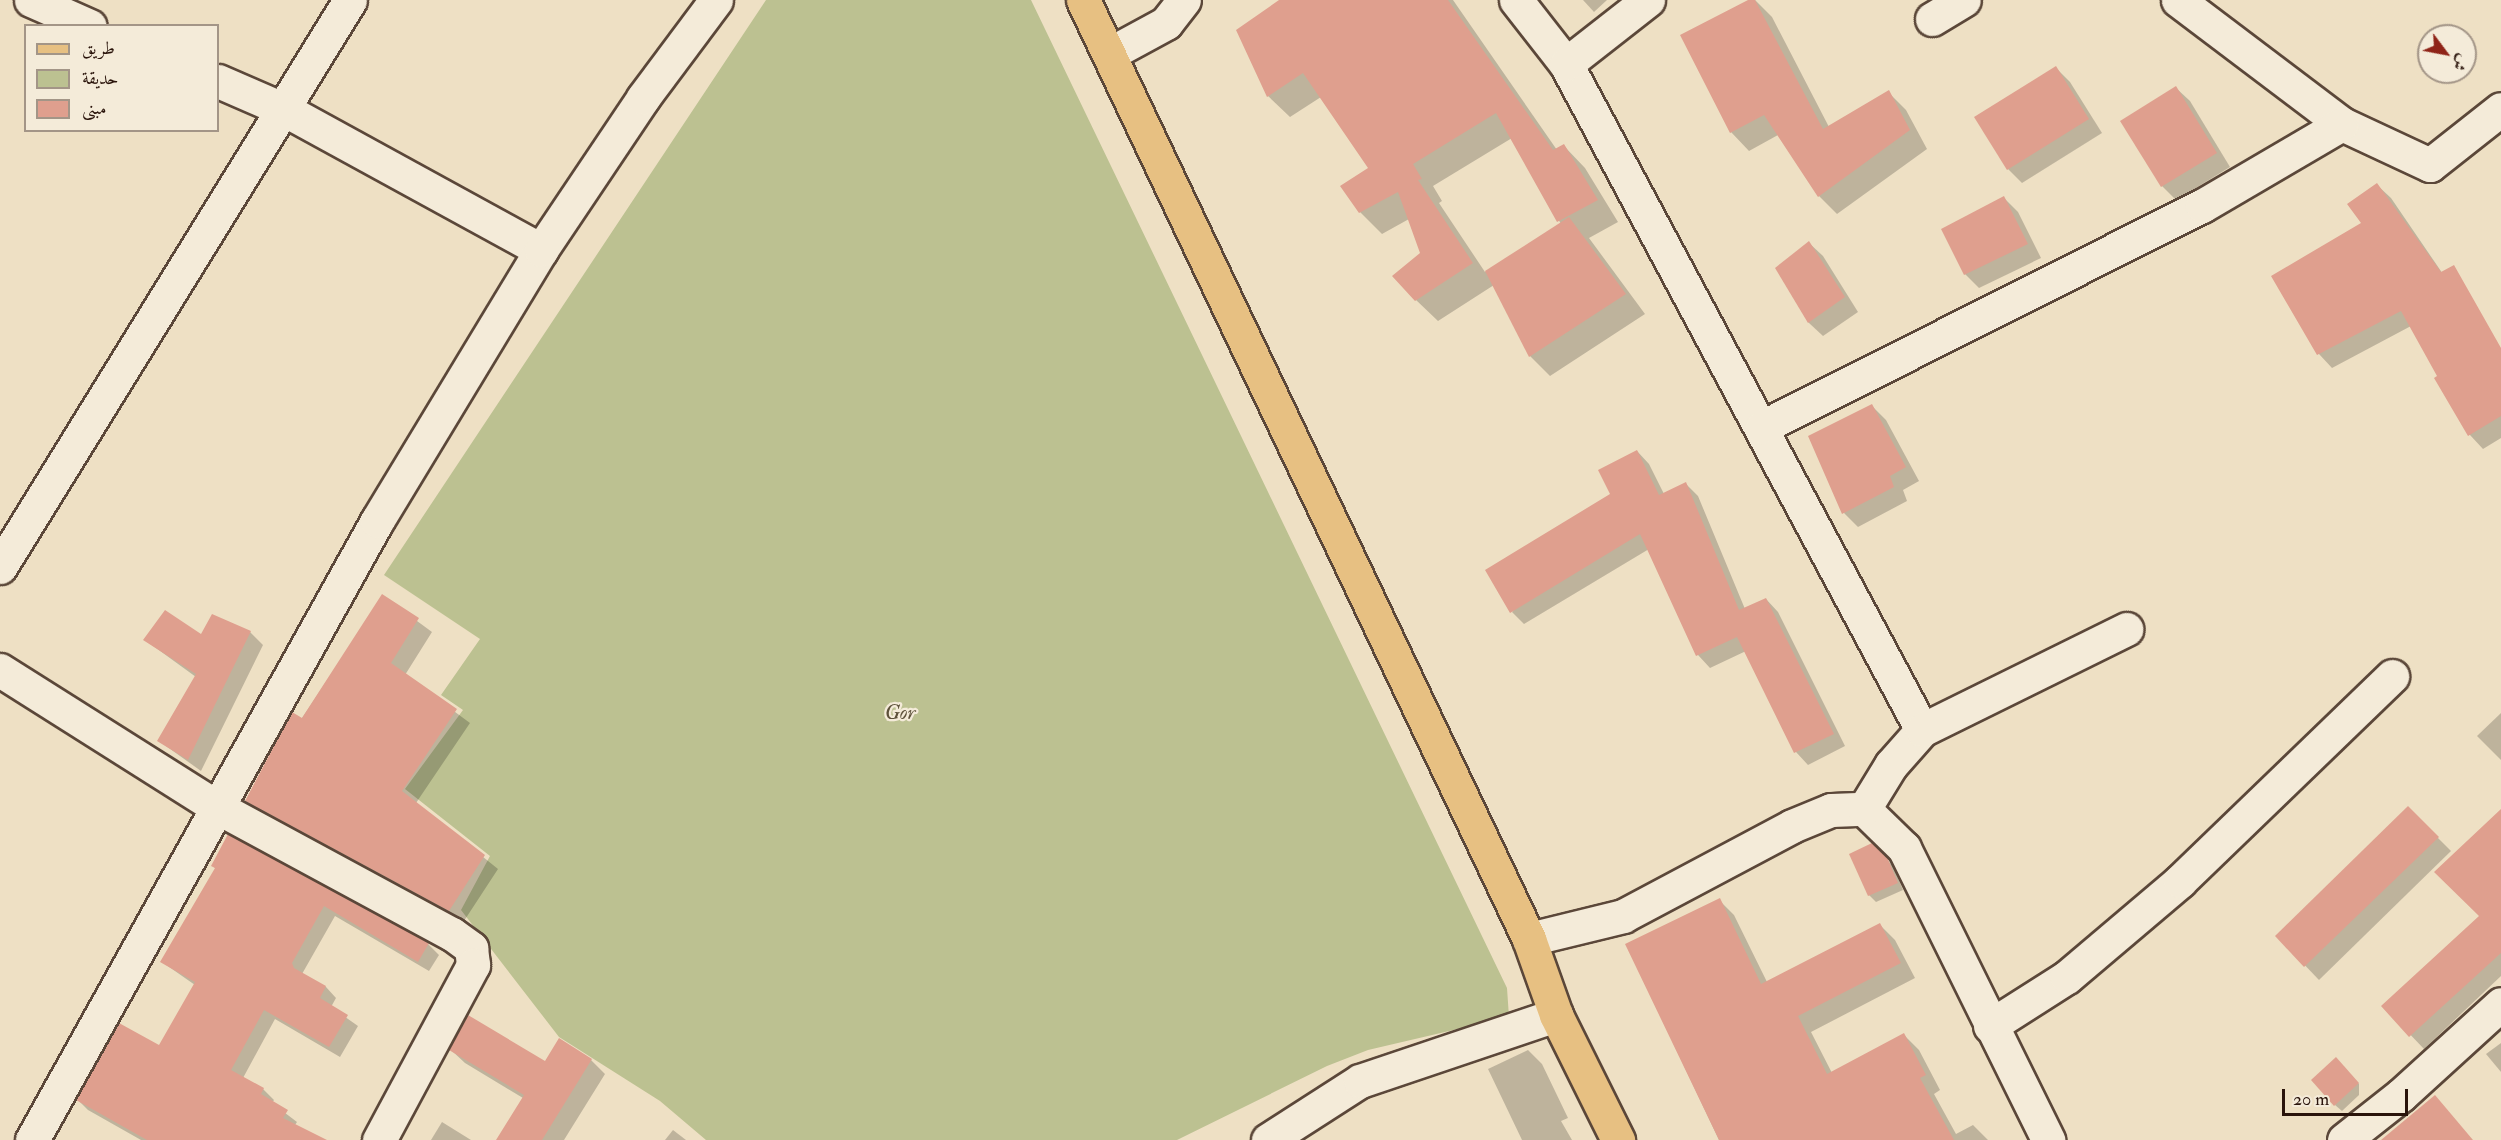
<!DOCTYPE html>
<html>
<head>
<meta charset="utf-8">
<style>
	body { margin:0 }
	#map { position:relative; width:2501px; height:1140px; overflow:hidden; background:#eee0c4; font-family:"IM FELL Double Pica",Amiri,serif }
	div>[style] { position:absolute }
	.green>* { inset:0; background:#bcc191 }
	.shadow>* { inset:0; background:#0003 }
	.building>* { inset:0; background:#df9f8e }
	.roads { filter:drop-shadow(2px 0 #5b4739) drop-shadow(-2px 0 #5b4739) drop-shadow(0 2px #5b4739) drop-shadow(0 -2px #5b4739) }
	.minor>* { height:33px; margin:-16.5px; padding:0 16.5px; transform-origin:16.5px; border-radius:16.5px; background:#f4ebd9 }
	.major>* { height:33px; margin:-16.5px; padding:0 16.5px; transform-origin:16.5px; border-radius:16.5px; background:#e7c082 }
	span { translate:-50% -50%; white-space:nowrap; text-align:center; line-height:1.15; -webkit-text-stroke:4.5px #f4ebd9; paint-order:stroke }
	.park-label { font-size:21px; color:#5d513a; font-style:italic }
	.legend { position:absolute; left:24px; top:24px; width:195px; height:108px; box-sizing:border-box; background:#f4ebd9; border:2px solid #a39587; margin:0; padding:8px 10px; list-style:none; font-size:18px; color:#2a140b }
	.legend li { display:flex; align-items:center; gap:12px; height:30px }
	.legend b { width:30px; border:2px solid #a39587 }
	.north { position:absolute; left:2417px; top:24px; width:60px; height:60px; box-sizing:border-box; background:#f4ebd9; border:2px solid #a39587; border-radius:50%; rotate:122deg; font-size:16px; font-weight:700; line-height:24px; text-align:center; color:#2a140b }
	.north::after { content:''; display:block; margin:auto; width:21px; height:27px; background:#8f2418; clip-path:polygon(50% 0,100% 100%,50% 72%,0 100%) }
	.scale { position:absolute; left:2282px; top:1089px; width:126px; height:27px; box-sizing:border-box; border:3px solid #2a140b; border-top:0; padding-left:8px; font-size:18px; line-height:21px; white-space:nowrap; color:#2a140b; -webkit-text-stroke:4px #f4ebd9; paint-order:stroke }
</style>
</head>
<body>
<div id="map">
	<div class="green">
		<i style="clip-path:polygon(766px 0,1031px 0,1507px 988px,1509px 1017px,1368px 1050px,1327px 1066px,1177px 1140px,706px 1140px,660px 1101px,559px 1037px,461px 910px,490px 856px,405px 789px,463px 710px,441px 695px,480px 639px,384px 575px)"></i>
	</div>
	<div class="shadow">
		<i style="clip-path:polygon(evenodd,1282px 0,1453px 0,1557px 150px,1564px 146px,1585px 168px,1618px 222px,1589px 238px,1645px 314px,1550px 376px,1530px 356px,1494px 285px,1438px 321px,1416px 300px,1422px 253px,1409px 219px,1382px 234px,1360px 212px,1370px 168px,1321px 97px,1290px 117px,1268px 96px,1282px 0,1512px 138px,1561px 224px,1485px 272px,1439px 203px,1442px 201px,1433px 186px,1512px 138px)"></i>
		<i style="clip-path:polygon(1583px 0,1607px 0,1594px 12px)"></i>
		<i style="clip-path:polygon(1755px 0,1772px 17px,1829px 127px,1888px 92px,1906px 110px,1927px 149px,1837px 214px,1819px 196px,1778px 135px,1749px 151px,1731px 132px,1682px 35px)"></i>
		<i style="clip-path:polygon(2056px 68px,2070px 82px,2102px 133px,2022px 183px,2008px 169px)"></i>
		<i style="clip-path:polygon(2176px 88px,2190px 101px,2230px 167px,2176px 200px,2162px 186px,2122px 121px)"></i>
		<i style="clip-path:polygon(2377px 185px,2391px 198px,2501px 359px,2501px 438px,2483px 449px,2470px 435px,2436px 379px,2439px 376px,2411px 326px,2332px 368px,2319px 354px,2273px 277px,2363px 223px)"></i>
		<i style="clip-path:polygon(2004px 198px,2018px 212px,2041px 258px,1979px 288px,1965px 274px,1943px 230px)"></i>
		<i style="clip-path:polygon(1809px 243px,1823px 256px,1858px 312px,1823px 336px,1809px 323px,1777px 268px)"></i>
		<i style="clip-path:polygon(1872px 406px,1886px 420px,1919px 481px,1903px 490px,1907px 501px,1858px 527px,1844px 513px)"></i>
		<i style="clip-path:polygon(1637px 451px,1649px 464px,1664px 494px,1686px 484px,1698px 496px,1745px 609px,1766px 599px,1778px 612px,1845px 746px,1808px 765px,1796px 752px,1746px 651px,1710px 668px,1698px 655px,1649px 549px,1524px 624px,1512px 612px,1612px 495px)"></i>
		<i style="clip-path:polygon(383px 596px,432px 632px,405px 675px,470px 723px,416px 803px,498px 869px,464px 921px,260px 814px,247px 801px)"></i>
		<i style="clip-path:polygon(250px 632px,263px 645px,201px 771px,159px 741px,196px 677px,145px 640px)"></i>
		<i style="clip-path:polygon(2501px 713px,2501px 760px,2477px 736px)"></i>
		<i style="clip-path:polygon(2408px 808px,2451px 851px,2319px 980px,2277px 936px)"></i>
		<i style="clip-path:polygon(2501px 811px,2501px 976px,2424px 1049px,2383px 1006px,2481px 916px)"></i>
		<i style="clip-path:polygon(228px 836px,428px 944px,439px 955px,429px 971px,335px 916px,302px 974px,326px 987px,336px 998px,331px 1007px,358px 1026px,340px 1057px,275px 1019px,243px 1078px,263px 1089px,274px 1100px,272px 1103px,297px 1122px,295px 1125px,323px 1140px,141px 1140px,88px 1110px,78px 1100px,159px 1047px,195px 985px,162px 962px,216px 869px,213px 866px)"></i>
		<i style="clip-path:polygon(1872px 845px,1893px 866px,1903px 890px,1876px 902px,1869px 895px)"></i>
		<i style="clip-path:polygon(1719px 900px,1734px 915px,1767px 982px,1880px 925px,1895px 940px,1915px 978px,1811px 1032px,1832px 1073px,1904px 1035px,1919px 1050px,1940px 1090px,1934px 1094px,1956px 1134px,1973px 1125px,1988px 1140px,1719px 1140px,1627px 945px)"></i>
		<i style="clip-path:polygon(2501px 1043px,2501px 1072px,2486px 1054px)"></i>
		<i style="clip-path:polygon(451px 1050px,546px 1063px,591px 1060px,605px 1074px,564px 1140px,498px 1140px,523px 1098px,465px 1063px)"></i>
		<i style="clip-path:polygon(1528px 1050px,1542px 1064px,1568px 1118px,1561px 1121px,1572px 1140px,1522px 1140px,1488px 1069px)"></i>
		<i style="clip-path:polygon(2343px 1066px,2359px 1084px,2359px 1095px,2342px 1111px,2335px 1105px)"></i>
		<i style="clip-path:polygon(442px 1122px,471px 1140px,431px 1140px)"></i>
		<i style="clip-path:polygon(673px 1130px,686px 1140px,665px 1140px)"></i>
	</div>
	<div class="building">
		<i style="clip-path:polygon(1279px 0,1448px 0,1553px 150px,1564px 144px,1598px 200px,1557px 222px,1496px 113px,1413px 164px,1422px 179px,1418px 180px,1473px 263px,1415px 301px,1392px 276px,1420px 253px,1398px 192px,1359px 213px,1340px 186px,1368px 168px,1303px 73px,1267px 97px,1236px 30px)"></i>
		<i style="clip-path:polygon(1748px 0,1755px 0,1823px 129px,1889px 90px,1910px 130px,1818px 197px,1764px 115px,1730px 133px,1680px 35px)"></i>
		<i style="clip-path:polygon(2056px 66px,2089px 119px,2007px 170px,1974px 117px)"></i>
		<i style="clip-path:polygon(2176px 86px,2217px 153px,2161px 187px,2120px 121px)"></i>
		<i style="clip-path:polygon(2377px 183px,2441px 272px,2454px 265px,2501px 348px,2501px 416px,2468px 436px,2434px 378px,2437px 376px,2401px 311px,2317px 355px,2271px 276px,2361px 223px,2347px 204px)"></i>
		<i style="clip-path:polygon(2004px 196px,2028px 244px,1964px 275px,1941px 229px)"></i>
		<i style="clip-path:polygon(1569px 217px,1626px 294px,1529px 357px,1485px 271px)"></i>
		<i style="clip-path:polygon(1809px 241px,1845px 297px,1808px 323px,1775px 268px)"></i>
		<i style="clip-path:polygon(1872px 404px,1906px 467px,1890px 476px,1894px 487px,1842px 514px,1808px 436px)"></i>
		<i style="clip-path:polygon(1637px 450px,1659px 495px,1686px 482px,1739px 610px,1766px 598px,1834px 734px,1794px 753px,1737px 637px,1696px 656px,1640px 534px,1510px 613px,1485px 570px,1610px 494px,1598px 470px)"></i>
		<i style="clip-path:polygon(382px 594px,419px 618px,391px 663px,457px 709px,402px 791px,485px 855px,449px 911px,245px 801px,292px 712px,302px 718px)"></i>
		<i style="clip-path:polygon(165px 610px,201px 634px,212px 614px,251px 631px,188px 760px,157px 741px,196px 674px,143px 640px)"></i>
		<i style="clip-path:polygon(2408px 806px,2439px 837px,2304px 967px,2275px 936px)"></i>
		<i style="clip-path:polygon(2501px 809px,2501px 953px,2409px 1037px,2381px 1006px,2479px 916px,2434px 872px)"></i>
		<i style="clip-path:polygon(228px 834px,429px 943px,418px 962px,324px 906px,292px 963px,294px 968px,326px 986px,320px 998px,348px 1015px,329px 1047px,264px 1010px,231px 1070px,264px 1088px,261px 1094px,288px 1110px,283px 1118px,327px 1140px,147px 1140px,76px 1100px,119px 1023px,159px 1045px,195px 982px,160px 962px,215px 868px,211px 866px)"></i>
		<i style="clip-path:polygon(1872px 843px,1887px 857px,1898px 883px,1868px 896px,1849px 854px)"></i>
		<i style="clip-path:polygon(1720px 898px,1761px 984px,1880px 923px,1901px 963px,1798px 1016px,1827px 1074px,1904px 1033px,1926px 1075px,1920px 1078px,1954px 1140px,1719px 1140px,1625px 944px)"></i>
		<i style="clip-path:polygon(468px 1015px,545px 1061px,559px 1038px,592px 1059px,542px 1140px,496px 1140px,524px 1095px,449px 1050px)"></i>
		<i style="clip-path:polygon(2336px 1057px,2359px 1083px,2334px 1106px,2311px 1080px)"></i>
		<i style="clip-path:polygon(2435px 1095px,2473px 1140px,2381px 1140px)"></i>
	</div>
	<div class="roads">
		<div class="minor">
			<i style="left:31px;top:0;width:64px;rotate:23.8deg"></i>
			<i style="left:1516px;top:0;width:81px;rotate:52deg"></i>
			<i style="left:1566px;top:64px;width:755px;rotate:61.87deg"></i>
			<i style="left:2178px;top:0;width:206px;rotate:37.1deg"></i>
			<i style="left:2342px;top:124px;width:97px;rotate:25deg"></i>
			<i style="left:2430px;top:165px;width:90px;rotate:-38.3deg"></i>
			<i style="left:1932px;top:19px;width:37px;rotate:-31deg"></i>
			<i style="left:1109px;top:54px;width:65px;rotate:-28.5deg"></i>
			<i style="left:1166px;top:23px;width:29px;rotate:-52deg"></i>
			<i style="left:1566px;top:64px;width:104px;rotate:-38deg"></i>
			<i style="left:218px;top:81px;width:73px;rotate:23.4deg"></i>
			<i style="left:285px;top:110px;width:292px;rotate:28.7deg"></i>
			<i style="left:1762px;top:427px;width:492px;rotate:-26.7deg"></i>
			<i style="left:2202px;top:206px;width:162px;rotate:-30.4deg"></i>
			<i style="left:0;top:567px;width:666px;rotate:-58.31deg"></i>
			<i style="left:0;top:670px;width:254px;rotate:32.3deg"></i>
			<i style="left:215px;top:806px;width:269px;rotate:28.4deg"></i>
			<i style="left:452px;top:934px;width:24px;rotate:36deg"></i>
			<i style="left:471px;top:948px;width:17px;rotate:83deg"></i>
			<i style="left:473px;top:965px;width:199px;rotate:118.2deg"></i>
			<i style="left:1864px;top:809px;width:56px;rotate:44.3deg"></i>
			<i style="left:1904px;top:848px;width:326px;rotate:63.7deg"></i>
			<i style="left:1529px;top:939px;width:97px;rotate:-13.7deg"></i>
			<i style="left:1623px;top:916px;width:191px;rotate:-28deg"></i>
			<i style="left:1792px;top:826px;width:42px;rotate:-22.3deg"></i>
			<i style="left:1831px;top:810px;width:33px;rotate:-2deg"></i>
			<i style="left:1864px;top:809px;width:52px;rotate:-58.5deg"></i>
			<i style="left:1891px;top:765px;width:47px;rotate:-48.5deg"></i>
			<i style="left:1922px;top:730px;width:228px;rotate:-26.3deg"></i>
			<i style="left:1990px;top:1026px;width:91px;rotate:-32.5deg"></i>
			<i style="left:2067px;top:977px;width:148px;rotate:-40.3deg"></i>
			<i style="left:2180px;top:881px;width:295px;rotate:-44deg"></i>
			<i style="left:32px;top:1140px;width:709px;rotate:-60.87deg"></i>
			<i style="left:377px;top:521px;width:317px;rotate:-58.8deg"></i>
			<i style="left:541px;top:250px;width:183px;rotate:-56.1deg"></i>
			<i style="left:643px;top:98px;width:122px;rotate:-53.3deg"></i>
			<i style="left:1268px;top:1140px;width:109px;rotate:-32.7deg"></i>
			<i style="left:1360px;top:1081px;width:207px;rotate:-18.6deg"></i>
			<i style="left:2344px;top:1140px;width:73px;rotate:-38.3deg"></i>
			<i style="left:2401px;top:1095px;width:135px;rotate:-42.3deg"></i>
		</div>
		<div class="major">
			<i style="left:1083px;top:0;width:1040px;rotate:64.59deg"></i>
			<i style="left:1529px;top:939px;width:81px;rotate:70.4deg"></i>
			<i style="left:1556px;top:1015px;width:140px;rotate:63.6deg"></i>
		</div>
	</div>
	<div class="park-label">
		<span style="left:900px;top:713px">Gor</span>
	</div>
	<ul class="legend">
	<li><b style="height:8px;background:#e7c082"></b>طريق</li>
	<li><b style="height:16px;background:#bcc191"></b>حديقة</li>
	<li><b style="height:16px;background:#df9f8e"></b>مبنى</li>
	</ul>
	<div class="north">ش</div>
	<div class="scale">20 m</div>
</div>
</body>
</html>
